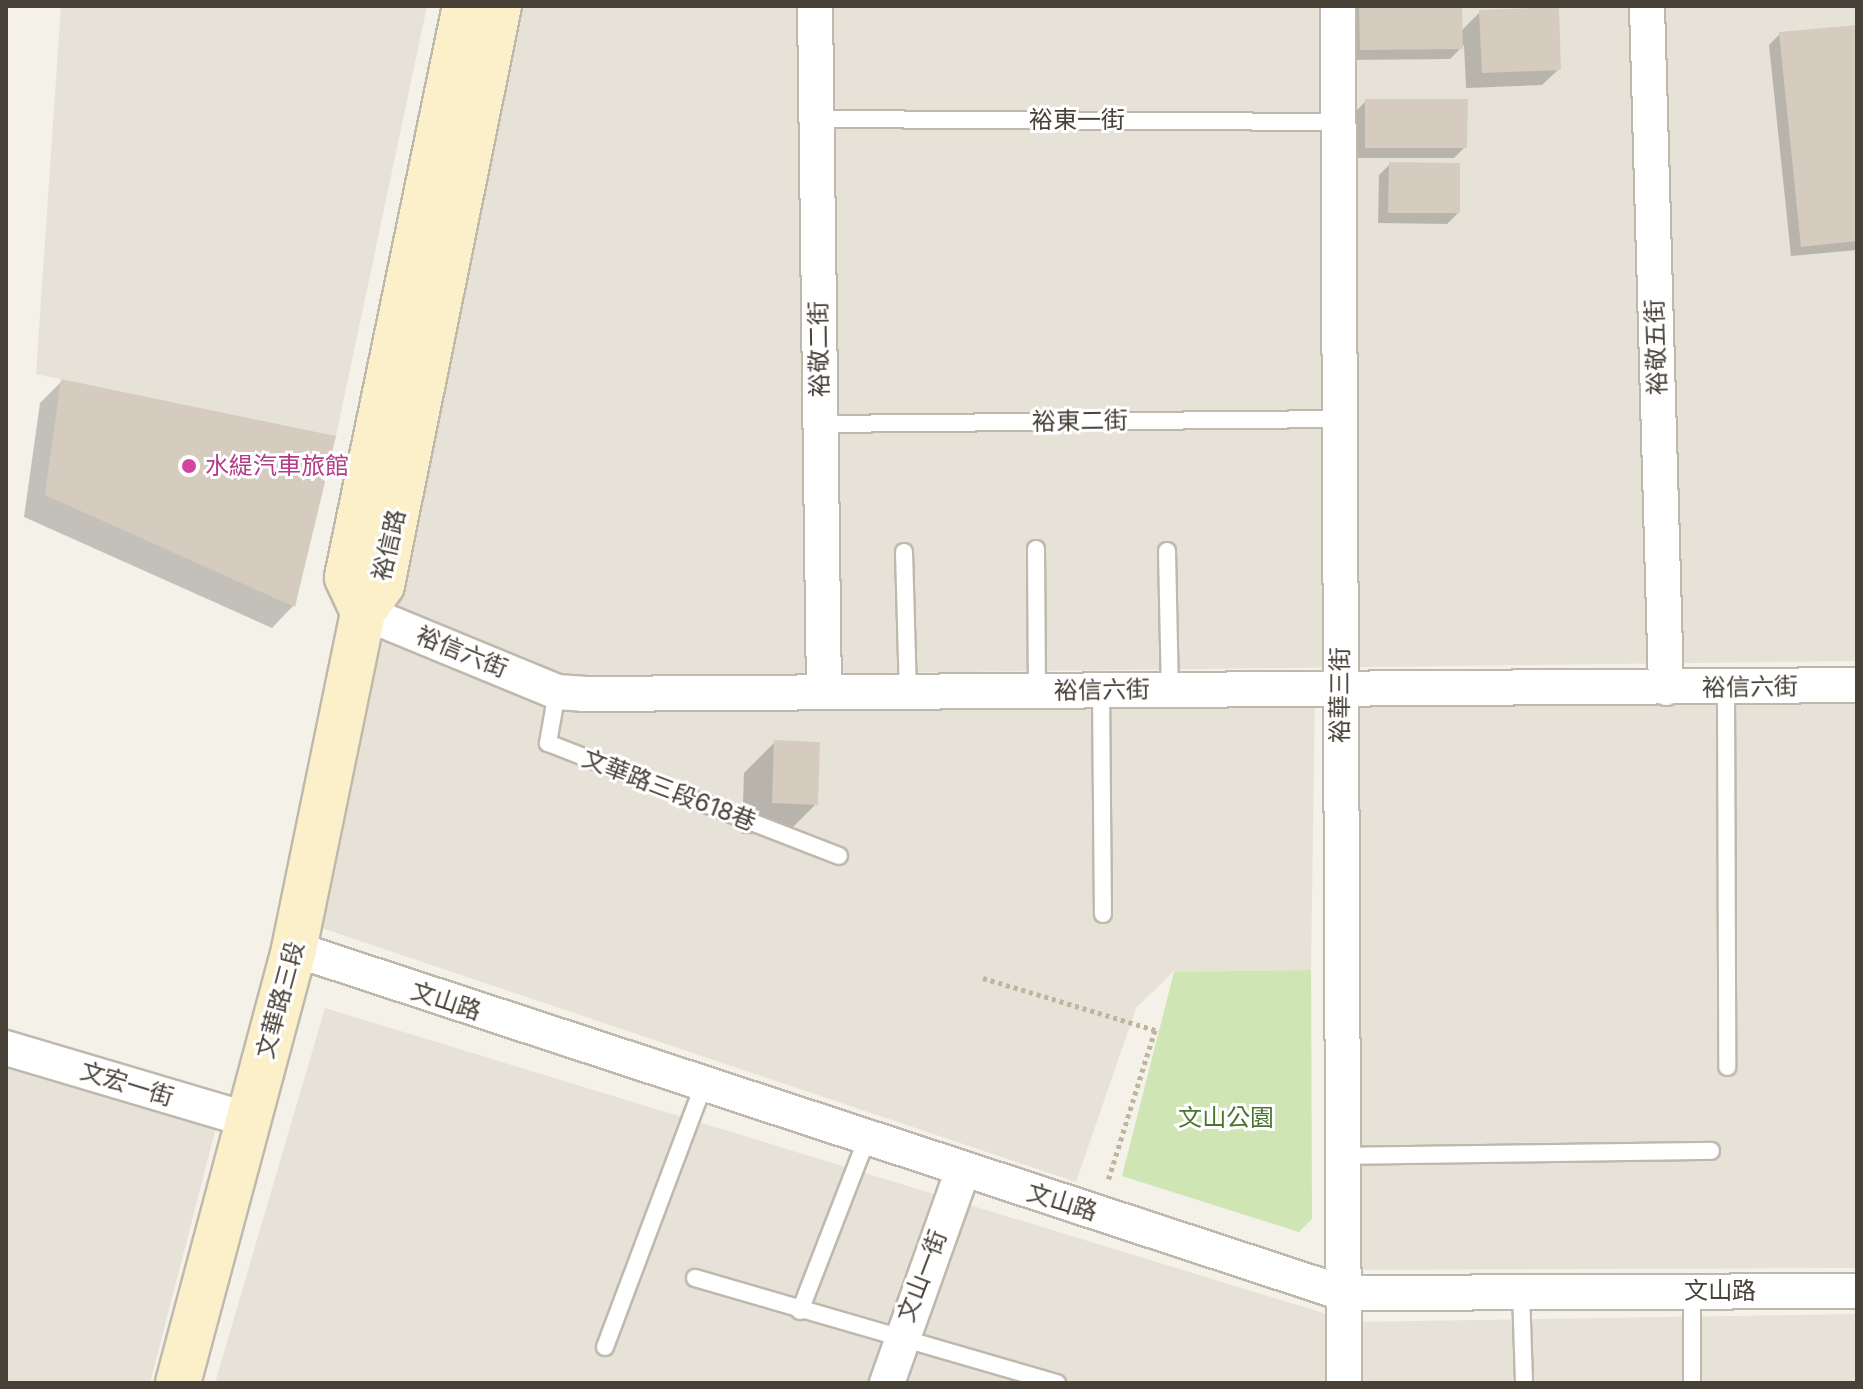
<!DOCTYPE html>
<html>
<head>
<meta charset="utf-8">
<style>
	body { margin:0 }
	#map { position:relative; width:1863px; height:1389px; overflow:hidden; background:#f4f1e9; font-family:Inter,"Noto Sans TC",sans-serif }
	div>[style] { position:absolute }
	.residential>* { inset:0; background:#e7e2d8 }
	.green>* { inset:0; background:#cfe5b4 }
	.shadow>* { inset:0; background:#0003 }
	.building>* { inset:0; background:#d5ccbf }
	.path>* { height:5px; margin-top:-2.5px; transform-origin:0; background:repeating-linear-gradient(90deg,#c0b49e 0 4px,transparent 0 8px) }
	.roads { filter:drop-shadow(2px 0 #bfb8ac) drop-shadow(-2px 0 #bfb8ac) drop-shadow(0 2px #bfb8ac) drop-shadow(0 -2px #bfb8ac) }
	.lane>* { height:16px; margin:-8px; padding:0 8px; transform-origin:8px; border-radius:8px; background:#fff }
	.street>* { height:34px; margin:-17px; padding:0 17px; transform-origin:17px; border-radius:17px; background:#fff }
	.secondary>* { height:44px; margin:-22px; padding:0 22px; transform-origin:22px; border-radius:22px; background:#fcf0cb }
	.dots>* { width:22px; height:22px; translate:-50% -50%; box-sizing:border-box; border:4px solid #fff; border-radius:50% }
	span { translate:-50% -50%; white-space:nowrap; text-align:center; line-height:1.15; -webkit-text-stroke:6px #fff; paint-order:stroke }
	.street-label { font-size:24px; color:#474138 }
	.hotel-label { font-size:24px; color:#b23c85 }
	.left { translate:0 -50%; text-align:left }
	.park-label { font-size:24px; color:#49762e }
	.frame { position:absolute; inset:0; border:8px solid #474138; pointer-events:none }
</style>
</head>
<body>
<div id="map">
	<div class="residential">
		<i style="clip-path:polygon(61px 6px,427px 6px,336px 436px,36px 374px)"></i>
		<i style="clip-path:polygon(509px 6px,1857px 6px,1857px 661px,551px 677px,382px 602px)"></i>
		<i style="clip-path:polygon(370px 635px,543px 700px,1315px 692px,1311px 970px,1173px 972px,1136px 1008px,1076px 1182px,298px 920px)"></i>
		<i style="clip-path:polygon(1857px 687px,1857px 1268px,1349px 1270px,1354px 688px)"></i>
		<i style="clip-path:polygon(325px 1008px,1353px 1322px,1857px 1314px,1857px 1383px,215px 1383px)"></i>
		<i style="clip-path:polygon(6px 1059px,218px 1120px,150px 1383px,6px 1383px)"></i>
	</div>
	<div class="green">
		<i style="clip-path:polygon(1311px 970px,1312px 1219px,1299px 1232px,1122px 1176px,1174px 972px)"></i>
	</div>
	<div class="shadow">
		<i style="clip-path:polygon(1358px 6px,1460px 6px,1461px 31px,1480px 12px,1559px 69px,1542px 85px,1466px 88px,1464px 45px,1450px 59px,1350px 60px,1349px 15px)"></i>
		<i style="clip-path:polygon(1857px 27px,1857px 250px,1791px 256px,1769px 45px,1780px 34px)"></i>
		<i style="clip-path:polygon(1365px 102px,1465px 147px,1454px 158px,1355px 158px,1355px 112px)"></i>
		<i style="clip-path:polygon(1390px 164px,1458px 213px,1447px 224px,1378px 223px,1379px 175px)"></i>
		<i style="clip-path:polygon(62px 381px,293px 606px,272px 628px,24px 517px,40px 403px)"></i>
		<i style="clip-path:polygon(775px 742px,816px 804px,785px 835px,742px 834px,744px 773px)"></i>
	</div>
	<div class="building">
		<i style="clip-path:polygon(1359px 6px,1462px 6px,1463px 49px,1360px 50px)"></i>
		<i style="clip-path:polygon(1559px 7px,1561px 70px,1482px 73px,1479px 10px)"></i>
		<i style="clip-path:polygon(1857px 25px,1857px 241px,1801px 247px,1779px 32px)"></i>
		<i style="clip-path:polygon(1365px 99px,1468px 99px,1467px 148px,1365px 148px)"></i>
		<i style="clip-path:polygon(1389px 162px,1460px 163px,1460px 213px,1388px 213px)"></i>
		<i style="clip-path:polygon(61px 379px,336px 436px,295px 607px,45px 495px)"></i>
		<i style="clip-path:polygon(774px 740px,820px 742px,818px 805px,772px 803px)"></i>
	</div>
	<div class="path">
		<i style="left:983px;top:978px;width:180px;rotate:16.8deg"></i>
		<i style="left:1155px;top:1030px;width:158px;rotate:107.3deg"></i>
	</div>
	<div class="roads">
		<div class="lane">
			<i style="left:817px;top:119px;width:521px;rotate:0.33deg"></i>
			<i style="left:820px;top:424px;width:520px;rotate:-0.55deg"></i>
			<i style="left:1036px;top:549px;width:142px;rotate:89.6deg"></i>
			<i style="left:1167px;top:551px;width:138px;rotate:88.8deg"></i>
			<i style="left:904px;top:552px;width:141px;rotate:88.4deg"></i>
			<i style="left:1726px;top:688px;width:379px;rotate:89.8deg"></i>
			<i style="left:1101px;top:690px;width:224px;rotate:89.5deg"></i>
			<i style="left:557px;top:692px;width:52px;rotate:100deg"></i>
			<i style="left:548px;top:743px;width:312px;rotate:21.2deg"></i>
			<i style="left:1343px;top:1156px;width:368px;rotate:-0.8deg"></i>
			<i style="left:695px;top:1278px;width:377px;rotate:16.2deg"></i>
			<i style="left:1521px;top:1291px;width:92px;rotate:88.1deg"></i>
			<i style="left:800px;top:1311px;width:186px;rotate:-68.8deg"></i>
			<i style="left:605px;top:1347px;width:279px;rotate:-69.4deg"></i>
			<i style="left:1692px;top:1383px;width:92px;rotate:-90deg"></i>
		</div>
		<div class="street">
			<i style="left:815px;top:6px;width:686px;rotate:89.25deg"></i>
			<i style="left:1338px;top:6px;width:1377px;rotate:89.75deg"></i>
			<i style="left:1647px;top:6px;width:682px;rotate:88.4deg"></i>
			<i style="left:363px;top:612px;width:210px;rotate:22.4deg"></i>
			<i style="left:557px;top:692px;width:26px;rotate:4deg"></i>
			<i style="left:583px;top:694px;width:1274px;rotate:-0.4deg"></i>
			<i style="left:294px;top:949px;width:1104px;rotate:18.16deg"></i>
			<i style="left:1343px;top:1293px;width:514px;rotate:-0.22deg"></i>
			<i style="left:6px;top:1048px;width:253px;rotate:16.5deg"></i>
			<i style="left:887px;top:1383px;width:226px;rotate:-70.4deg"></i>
		</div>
		<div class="secondary">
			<i style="left:363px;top:612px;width:38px;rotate:-115deg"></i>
			<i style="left:347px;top:577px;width:583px;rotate:-78.32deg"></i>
			<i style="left:178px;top:1383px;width:449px;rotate:-75deg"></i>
			<i style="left:294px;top:949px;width:344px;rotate:-78.4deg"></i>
			<i style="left:363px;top:612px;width:33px;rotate:-55deg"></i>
			<i style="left:382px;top:585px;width:591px;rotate:-78.58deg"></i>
		</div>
	</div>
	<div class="dots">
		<i style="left:189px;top:466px;background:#d1479c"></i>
	</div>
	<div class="street-label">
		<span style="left:1077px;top:120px">裕東一街</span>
		<span style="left:1656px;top:347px;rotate:-92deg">裕敬五街</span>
		<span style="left:819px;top:349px;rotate:-91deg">裕敬二街</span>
		<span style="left:1080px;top:421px;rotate:-1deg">裕東二街</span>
		<span style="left:389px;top:545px;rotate:-77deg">裕信路</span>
		<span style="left:462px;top:652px;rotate:22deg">裕信六街</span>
		<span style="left:1750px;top:687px;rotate:-1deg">裕信六街</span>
		<span style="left:1102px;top:690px;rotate:-1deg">裕信六街</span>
		<span style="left:1340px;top:695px;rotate:-90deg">裕華三街</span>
		<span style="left:669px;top:790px;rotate:21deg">文華路三段618巷</span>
		<span style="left:280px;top:1000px;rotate:-75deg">文華路三段</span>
		<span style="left:446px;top:1001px;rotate:18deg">文山路</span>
		<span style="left:127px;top:1084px;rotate:17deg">文宏一街</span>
		<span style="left:1062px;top:1202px;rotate:17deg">文山路</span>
		<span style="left:922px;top:1276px;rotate:-69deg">文山一街</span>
		<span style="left:1720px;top:1291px">文山路</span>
	</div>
	<div class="hotel-label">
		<span class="left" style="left:205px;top:466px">水緹汽車旅館</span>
	</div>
	<div class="park-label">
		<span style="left:1226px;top:1118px">文山公園</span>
	</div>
	<div class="frame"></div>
</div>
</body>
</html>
